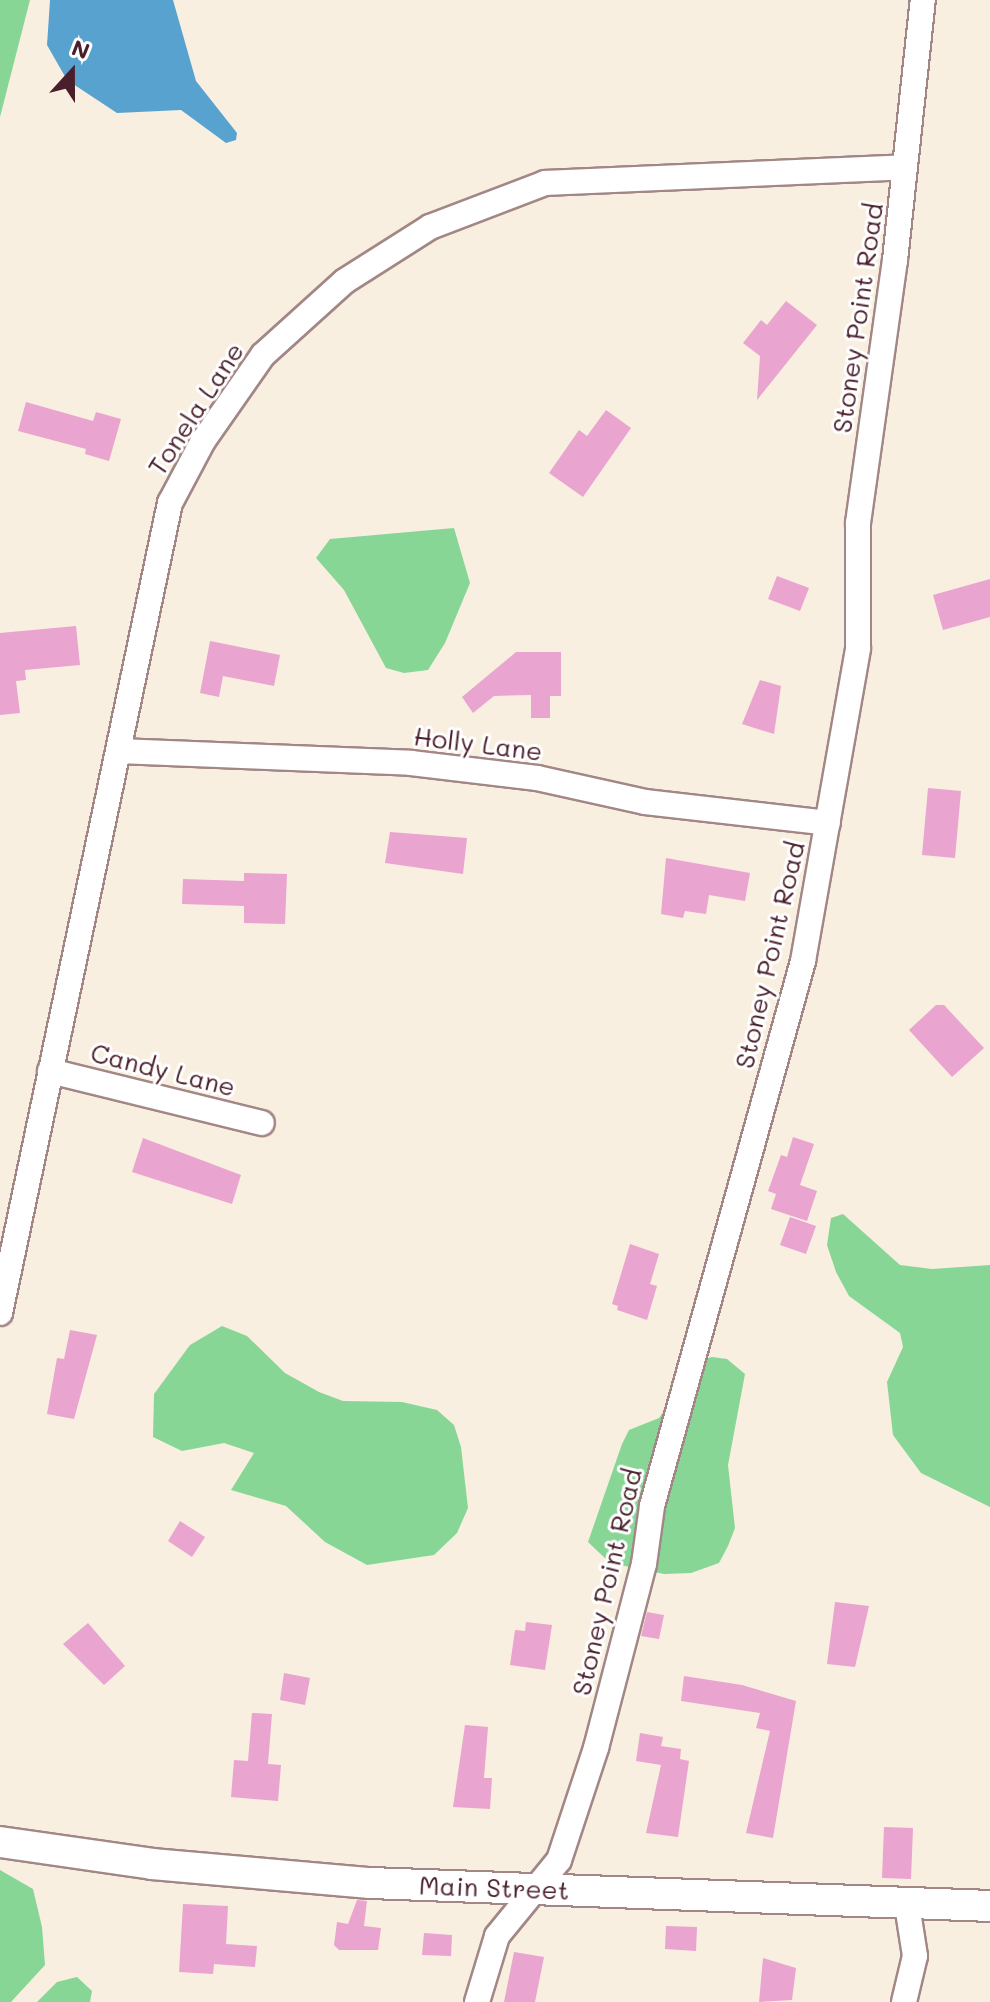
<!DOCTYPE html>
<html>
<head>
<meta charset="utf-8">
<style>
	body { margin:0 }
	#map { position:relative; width:990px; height:2002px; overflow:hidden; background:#f9efe0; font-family:Mali,sans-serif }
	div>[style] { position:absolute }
	.green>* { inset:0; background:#87d696 }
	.water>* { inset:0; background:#57a2cf }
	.building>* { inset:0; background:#e9a4cf }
	.roads { filter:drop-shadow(2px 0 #a28786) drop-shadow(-2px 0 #a28786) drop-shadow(0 2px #a28786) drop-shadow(0 -2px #a28786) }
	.minor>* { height:24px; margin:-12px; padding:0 12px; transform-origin:12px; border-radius:12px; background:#fff }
	.major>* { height:30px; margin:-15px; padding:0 15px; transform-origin:15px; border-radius:15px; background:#fff }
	span { translate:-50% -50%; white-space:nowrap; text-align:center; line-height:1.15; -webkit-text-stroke:6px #fff; paint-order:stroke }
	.street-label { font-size:26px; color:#4a1f2b }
	.north { position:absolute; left:32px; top:32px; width:80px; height:80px; -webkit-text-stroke:6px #fff; paint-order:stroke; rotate:21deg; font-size:22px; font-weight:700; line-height:32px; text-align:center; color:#4a1f2b }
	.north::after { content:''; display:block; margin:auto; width:28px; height:36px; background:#4a1f2b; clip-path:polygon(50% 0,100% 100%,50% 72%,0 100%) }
</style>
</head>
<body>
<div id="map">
	<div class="green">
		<i style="clip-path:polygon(0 0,30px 0,0 117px)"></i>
		<i style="clip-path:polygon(454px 528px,470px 583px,445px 643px,428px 670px,404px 673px,386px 668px,344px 590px,316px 558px,330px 539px)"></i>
		<i style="clip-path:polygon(843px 1214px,900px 1265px,932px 1269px,990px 1265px,990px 1507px,921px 1473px,893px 1435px,887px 1382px,903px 1347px,900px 1333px,849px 1296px,836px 1272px,827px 1245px,831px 1218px)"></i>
		<i style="clip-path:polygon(222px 1326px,247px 1336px,285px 1373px,319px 1392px,343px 1401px,402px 1402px,437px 1410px,454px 1425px,461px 1447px,468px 1508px,457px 1533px,434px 1555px,367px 1565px,325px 1542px,286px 1506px,231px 1490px,254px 1453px,224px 1443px,182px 1451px,153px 1437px,154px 1394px,190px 1345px)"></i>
		<i style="clip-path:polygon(712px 1357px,727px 1359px,745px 1374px,728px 1465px,735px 1528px,728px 1546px,719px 1563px,691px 1573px,664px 1574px,610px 1563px,588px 1542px,622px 1444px,629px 1430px,659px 1418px,699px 1360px)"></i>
		<i style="clip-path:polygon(0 1870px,33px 1889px,42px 1927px,45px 1965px,11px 2002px,0 2002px)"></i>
		<i style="clip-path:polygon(77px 1977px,92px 1991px,90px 2002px,37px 2002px,57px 1982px)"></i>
	</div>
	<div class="water">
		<i style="clip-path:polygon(50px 0,173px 0,196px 81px,237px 133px,236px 140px,226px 143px,181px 110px,117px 113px,67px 80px,47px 45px)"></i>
	</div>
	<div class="building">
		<i style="clip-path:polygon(786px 301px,817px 325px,757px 400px,760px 356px,743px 343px,761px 320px,767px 325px)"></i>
		<i style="clip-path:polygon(26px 402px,93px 421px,96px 412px,121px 419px,109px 461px,85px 454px,86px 449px,18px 431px)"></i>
		<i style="clip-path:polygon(606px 410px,631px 428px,583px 497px,549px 473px,579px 430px,587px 436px)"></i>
		<i style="clip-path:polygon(777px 576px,809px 588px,800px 611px,768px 599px)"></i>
		<i style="clip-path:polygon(990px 579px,990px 617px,943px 630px,933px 595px)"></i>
		<i style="clip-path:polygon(76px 626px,80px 665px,25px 670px,26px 680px,16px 681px,20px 713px,0 715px,0 633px)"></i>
		<i style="clip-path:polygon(210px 641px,280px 655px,274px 686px,223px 676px,219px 697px,200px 693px)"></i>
		<i style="clip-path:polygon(516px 652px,561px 652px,561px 696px,550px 696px,550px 718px,531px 718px,531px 695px,494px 696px,473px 713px,462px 697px)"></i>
		<i style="clip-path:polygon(760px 680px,781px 686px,774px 734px,742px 724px)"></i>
		<i style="clip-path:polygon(928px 788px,961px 791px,955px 858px,922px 855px)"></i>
		<i style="clip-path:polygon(390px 832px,467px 838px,463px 874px,385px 863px)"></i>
		<i style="clip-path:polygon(666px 858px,750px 873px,745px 901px,709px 895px,706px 914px,685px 911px,683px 918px,661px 914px)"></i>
		<i style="clip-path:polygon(244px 873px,287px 874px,285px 924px,244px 923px,244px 906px,182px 904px,183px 879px,244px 881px)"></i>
		<i style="clip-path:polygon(936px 1005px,944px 1005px,984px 1048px,952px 1077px,909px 1030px)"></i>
		<i style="clip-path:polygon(793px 1137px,814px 1144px,800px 1185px,817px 1191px,807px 1221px,771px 1209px,776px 1194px,768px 1191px,781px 1155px,787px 1157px)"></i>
		<i style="clip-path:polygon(143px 1138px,241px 1175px,232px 1204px,132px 1172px)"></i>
		<i style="clip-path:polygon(790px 1217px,816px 1226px,806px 1254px,780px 1245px)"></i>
		<i style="clip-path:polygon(630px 1244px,659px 1254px,650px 1284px,657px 1286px,647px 1320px,617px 1310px,618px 1306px,612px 1304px)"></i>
		<i style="clip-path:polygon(70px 1330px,97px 1335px,74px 1419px,47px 1414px,57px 1358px,64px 1359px)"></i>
		<i style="clip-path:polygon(180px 1521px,205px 1537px,192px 1557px,168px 1541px)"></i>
		<i style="clip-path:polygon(835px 1602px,869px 1606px,855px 1667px,827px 1664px)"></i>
		<i style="clip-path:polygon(647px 1612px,664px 1615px,659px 1639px,641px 1636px)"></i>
		<i style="clip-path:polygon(526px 1622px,552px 1625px,545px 1670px,510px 1665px,515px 1630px,525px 1631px)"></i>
		<i style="clip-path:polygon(88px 1623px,125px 1666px,104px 1685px,63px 1644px)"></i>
		<i style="clip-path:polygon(284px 1673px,310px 1678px,305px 1705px,280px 1700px)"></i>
		<i style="clip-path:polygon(684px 1676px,742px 1685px,796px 1701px,773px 1838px,746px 1833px,770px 1731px,756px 1728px,760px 1713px,681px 1701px)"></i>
		<i style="clip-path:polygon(252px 1713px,272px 1714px,268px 1764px,281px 1765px,278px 1801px,231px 1797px,234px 1760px,248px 1761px)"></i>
		<i style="clip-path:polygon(465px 1725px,488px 1727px,484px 1778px,492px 1778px,490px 1809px,453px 1807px)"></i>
		<i style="clip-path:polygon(640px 1733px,663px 1737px,661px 1746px,681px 1749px,680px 1759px,689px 1761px,678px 1837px,646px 1833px,661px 1765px,636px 1761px)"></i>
		<i style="clip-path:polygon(884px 1827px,913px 1828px,911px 1879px,882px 1878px)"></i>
		<i style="clip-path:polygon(357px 1900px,367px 1901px,364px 1926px,381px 1928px,378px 1950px,339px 1950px,334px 1945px,337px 1922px,348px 1924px)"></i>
		<i style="clip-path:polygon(183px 1904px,228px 1906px,226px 1944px,257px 1946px,255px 1967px,214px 1964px,213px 1974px,179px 1972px)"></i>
		<i style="clip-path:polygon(666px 1926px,697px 1927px,696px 1951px,665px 1949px)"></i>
		<i style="clip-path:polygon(424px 1933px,452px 1935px,451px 1956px,422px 1955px)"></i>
		<i style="clip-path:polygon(514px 1952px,544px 1957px,535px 2002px,504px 2002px)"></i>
		<i style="clip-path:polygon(763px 1958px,796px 1968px,792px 2000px,759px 2002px)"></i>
	</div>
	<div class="roads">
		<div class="minor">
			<i style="left:118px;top:751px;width:293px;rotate:2.3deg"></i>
			<i style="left:411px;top:763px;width:127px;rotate:6.8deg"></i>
			<i style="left:537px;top:778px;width:111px;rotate:12.5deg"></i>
			<i style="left:645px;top:802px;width:184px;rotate:6.5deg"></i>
			<i style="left:50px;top:1071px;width:218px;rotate:13.8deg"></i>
			<i style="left:0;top:1313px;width:828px;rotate:-78.15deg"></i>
			<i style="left:170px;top:503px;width:70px;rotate:-62deg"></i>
			<i style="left:203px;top:441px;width:105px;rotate:-55.1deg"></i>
			<i style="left:263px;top:355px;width:110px;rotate:-42.1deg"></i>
			<i style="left:345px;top:281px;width:101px;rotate:-32.4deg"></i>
			<i style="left:430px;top:227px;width:123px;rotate:-20.9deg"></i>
			<i style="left:545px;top:183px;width:360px;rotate:-2.5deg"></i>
			<i style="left:477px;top:2002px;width:69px;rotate:-73.1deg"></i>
			<i style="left:497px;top:1936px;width:98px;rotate:-50.8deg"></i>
			<i style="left:559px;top:1860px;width:118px;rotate:-71.7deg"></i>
			<i style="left:596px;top:1748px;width:190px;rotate:-75.4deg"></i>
			<i style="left:644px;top:1564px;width:59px;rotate:-82.1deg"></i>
			<i style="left:652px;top:1506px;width:566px;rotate:-74.51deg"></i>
			<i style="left:803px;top:961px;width:318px;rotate:-80deg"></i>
			<i style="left:858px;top:648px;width:125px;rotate:-90deg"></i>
			<i style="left:858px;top:523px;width:266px;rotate:-82deg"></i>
			<i style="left:895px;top:260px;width:262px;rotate:-83.9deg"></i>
			<i style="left:904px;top:2002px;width:47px;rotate:-76.6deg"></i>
			<i style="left:915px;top:1956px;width:52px;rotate:-98.9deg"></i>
		</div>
		<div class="major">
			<i style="left:0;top:1842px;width:154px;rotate:8.2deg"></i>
			<i style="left:152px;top:1864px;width:219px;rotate:5deg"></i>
			<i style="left:370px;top:1883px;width:620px;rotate:2.12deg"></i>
		</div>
	</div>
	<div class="street-label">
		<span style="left:858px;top:318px;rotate:-82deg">Stoney Point Road</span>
		<span style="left:196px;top:409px;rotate:-57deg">Tonela Lane</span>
		<span style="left:478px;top:744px;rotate:7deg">Holly Lane</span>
		<span style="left:770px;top:955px;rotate:-77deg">Stoney Point Road</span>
		<span style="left:163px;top:1070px;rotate:14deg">Candy Lane</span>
		<span style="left:607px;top:1582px;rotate:-77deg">Stoney Point Road</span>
		<span style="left:494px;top:1888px;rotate:2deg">Main Street</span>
	</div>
	<div class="north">N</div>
</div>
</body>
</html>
